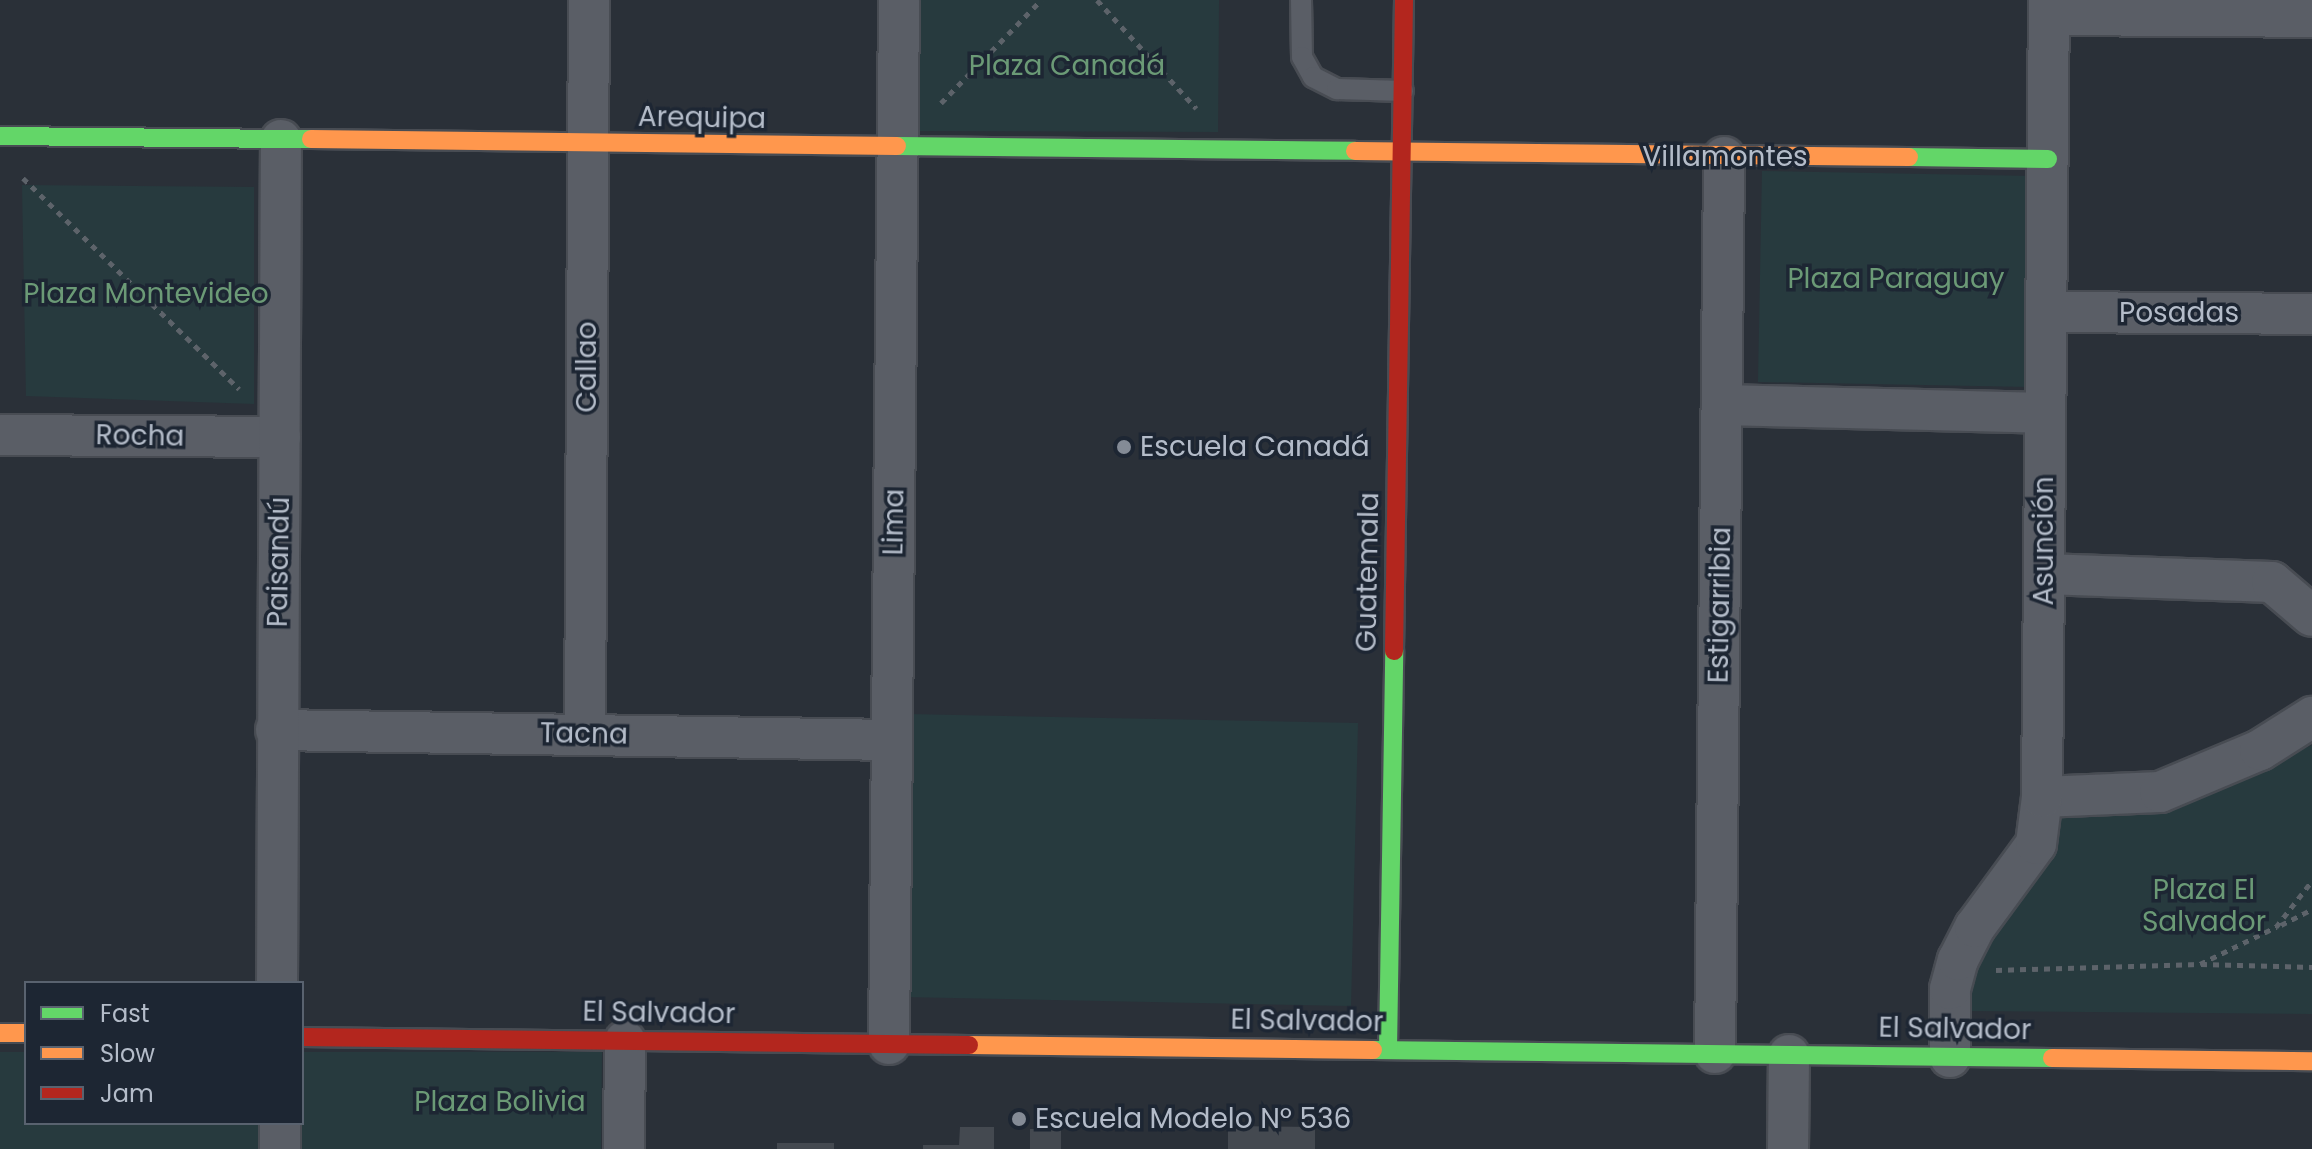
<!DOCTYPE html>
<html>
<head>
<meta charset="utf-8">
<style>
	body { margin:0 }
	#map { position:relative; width:2312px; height:1149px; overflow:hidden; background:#2a3038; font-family:Poppins,sans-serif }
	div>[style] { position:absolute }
	.green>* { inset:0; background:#273a3e }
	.building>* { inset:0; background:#444950 }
	.path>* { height:5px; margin-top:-2.5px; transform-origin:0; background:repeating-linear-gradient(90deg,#5d636a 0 6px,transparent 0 12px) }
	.roads { filter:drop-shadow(2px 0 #484c53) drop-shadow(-2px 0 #484c53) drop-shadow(0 2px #484c53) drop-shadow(0 -2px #484c53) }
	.lane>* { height:20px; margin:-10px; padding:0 10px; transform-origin:10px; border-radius:10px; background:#5a5e66 }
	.street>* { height:40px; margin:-20px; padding:0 20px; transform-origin:20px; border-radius:20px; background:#5a5e66 }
	.fast>* { height:18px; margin:-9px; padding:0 9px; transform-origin:9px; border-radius:9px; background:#63d668 }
	.slow>* { height:18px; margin:-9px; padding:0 9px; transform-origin:9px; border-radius:9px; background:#ff974d }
	.jam>* { height:18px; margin:-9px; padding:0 9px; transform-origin:9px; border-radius:9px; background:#b3261e }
	.dots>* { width:22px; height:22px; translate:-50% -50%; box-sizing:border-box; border:4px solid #1d2633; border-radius:50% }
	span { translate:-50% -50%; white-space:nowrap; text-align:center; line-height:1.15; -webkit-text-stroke:7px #1d2633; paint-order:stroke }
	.park-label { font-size:28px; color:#6b9a76 }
	.street-label { font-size:28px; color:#b4bcc9 }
	.poi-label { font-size:28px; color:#b4bcc9 }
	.left { translate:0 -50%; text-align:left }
	.legend { position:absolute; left:24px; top:981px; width:280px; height:144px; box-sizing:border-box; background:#1d2633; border:2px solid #59626f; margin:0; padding:10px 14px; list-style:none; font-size:24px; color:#b4bcc9 }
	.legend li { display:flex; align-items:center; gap:16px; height:40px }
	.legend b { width:40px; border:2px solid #59626f }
</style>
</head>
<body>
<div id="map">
	<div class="green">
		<i style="clip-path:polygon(916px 0,1219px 0,1218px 132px,915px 131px)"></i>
		<i style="clip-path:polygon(1762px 171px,2035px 176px,2030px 387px,1758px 382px)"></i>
		<i style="clip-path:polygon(22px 185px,254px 187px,254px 404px,26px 396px)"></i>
		<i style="clip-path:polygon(907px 714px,1358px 723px,1351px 1006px,901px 997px)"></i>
		<i style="clip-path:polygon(2312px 745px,2312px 1014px,1961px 1011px,1973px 949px,2046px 811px,2248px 774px)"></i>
		<i style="clip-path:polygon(0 1052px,26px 1052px,26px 1123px,302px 1123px,302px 1052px,602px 1052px,601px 1149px,0 1149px)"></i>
	</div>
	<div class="building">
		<i style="clip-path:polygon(1228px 1126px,1315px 1127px,1315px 1149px,1228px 1149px)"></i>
		<i style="clip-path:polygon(960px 1127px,994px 1127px,994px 1149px,923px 1149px,923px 1145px,959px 1145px)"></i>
		<i style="clip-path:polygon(1030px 1129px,1061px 1129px,1061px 1149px,1030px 1149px)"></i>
		<i style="clip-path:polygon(777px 1143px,834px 1143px,834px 1149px,777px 1149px)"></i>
	</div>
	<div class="path">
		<i style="left:1097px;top:0;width:147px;rotate:47.5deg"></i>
		<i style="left:941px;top:103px;width:144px;rotate:-45.8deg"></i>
		<i style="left:23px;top:178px;width:302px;rotate:44.3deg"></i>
		<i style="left:2281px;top:925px;width:35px;rotate:-27deg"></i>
		<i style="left:2201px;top:964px;width:111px;rotate:1.5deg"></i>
		<i style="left:1996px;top:970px;width:204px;rotate:-1.7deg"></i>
		<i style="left:2200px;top:964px;width:85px;rotate:-26deg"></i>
		<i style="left:2276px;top:927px;width:58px;rotate:-52deg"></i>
	</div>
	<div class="roads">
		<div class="lane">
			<i style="left:1301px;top:0;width:57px;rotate:89deg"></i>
			<i style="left:1302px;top:57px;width:23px;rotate:61deg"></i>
			<i style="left:1313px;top:77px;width:27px;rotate:27deg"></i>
			<i style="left:1337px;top:89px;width:66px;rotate:1.7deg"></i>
		</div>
		<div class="street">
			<i style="left:2049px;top:15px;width:263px;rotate:0.4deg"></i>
			<i style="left:2046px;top:312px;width:266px;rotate:0.4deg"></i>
			<i style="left:1722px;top:405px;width:323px;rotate:1.4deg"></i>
			<i style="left:0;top:435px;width:280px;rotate:0.4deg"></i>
			<i style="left:2044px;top:574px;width:228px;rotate:2deg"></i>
			<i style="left:2272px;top:582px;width:52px;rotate:40.4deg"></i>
			<i style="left:276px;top:730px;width:615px;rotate:0.93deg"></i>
			<i style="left:585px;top:734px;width:734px;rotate:-89.69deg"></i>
			<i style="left:2042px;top:797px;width:118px;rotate:-2.4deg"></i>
			<i style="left:2160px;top:792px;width:108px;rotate:-22.8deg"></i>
			<i style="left:2260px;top:750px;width:62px;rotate:-32.4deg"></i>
			<i style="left:277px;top:983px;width:843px;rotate:-89.73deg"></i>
			<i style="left:889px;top:1044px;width:1044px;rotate:-89.45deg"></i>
			<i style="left:1715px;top:1053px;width:896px;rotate:-89.42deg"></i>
			<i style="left:1950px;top:1057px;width:68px;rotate:-90deg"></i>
			<i style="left:1950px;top:989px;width:30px;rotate:-75deg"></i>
			<i style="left:1958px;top:960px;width:37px;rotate:-63deg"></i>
			<i style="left:1975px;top:927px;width:103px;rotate:-53.7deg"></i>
			<i style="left:2036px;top:844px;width:47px;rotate:-82.7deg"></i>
			<i style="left:2042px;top:797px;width:797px;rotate:-89.5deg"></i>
			<i style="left:280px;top:1123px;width:26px;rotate:90deg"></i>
			<i style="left:624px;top:1149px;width:108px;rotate:-89.5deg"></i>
			<i style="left:1788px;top:1149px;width:94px;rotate:-89.4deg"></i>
		</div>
		<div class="fast">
			<i style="left:0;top:136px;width:311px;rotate:0.6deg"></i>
			<i style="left:897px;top:146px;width:458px;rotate:0.6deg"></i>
			<i style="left:1909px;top:157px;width:139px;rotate:0.8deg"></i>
			<i style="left:1373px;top:1050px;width:679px;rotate:0.68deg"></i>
			<i style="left:1388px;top:1050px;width:399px;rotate:-89.1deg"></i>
		</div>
		<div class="slow">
			<i style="left:311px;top:139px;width:586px;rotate:0.68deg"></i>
			<i style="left:1355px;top:151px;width:554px;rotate:0.62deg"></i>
			<i style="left:0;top:1033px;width:26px"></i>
			<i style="left:969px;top:1045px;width:404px;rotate:0.7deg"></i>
			<i style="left:2052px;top:1058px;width:260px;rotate:0.7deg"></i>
		</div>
		<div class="jam">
			<i style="left:1394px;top:651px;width:651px;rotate:-89.12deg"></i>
			<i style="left:302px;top:1037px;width:667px;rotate:0.69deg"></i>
		</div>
	</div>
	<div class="dots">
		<i style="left:1124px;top:447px;background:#848b96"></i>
		<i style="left:1019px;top:1119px;background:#848b96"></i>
	</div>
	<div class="park-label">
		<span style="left:1067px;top:66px">Plaza Canadá</span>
		<span style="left:1896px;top:279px">Plaza Paraguay</span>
		<span style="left:146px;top:294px">Plaza Montevideo</span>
		<span style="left:2204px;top:906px">Plaza El<br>Salvador</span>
		<span style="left:500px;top:1102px">Plaza Bolivia</span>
	</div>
	<div class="street-label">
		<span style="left:702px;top:118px;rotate:1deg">Arequipa</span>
		<span style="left:1725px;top:157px">Villamontes</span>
		<span style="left:2179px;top:313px">Posadas</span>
		<span style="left:587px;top:367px;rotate:-90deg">Callao</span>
		<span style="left:140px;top:436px;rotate:1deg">Rocha</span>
		<span style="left:894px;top:522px;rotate:-89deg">Lima</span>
		<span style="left:2044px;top:541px;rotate:-90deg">Asunción</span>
		<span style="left:279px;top:562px;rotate:-89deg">Paisandú</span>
		<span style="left:1368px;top:572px;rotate:-89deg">Guatemala</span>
		<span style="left:1720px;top:605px;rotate:-89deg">Estigarribia</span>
		<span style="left:584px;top:734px;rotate:1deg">Tacna</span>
		<span style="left:659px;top:1013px;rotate:1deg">El Salvador</span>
		<span style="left:1307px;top:1021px;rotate:1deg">El Salvador</span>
		<span style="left:1955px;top:1029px;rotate:1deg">El Salvador</span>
	</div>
	<div class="poi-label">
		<span class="left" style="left:1140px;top:447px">Escuela Canadá</span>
		<span class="left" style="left:1035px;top:1119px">Escuela Modelo Nº 536</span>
	</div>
	<ul class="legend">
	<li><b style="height:10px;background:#63d668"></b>Fast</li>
	<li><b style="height:10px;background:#ff974d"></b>Slow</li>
	<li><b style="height:10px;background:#b3261e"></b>Jam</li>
	</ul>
</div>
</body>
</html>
